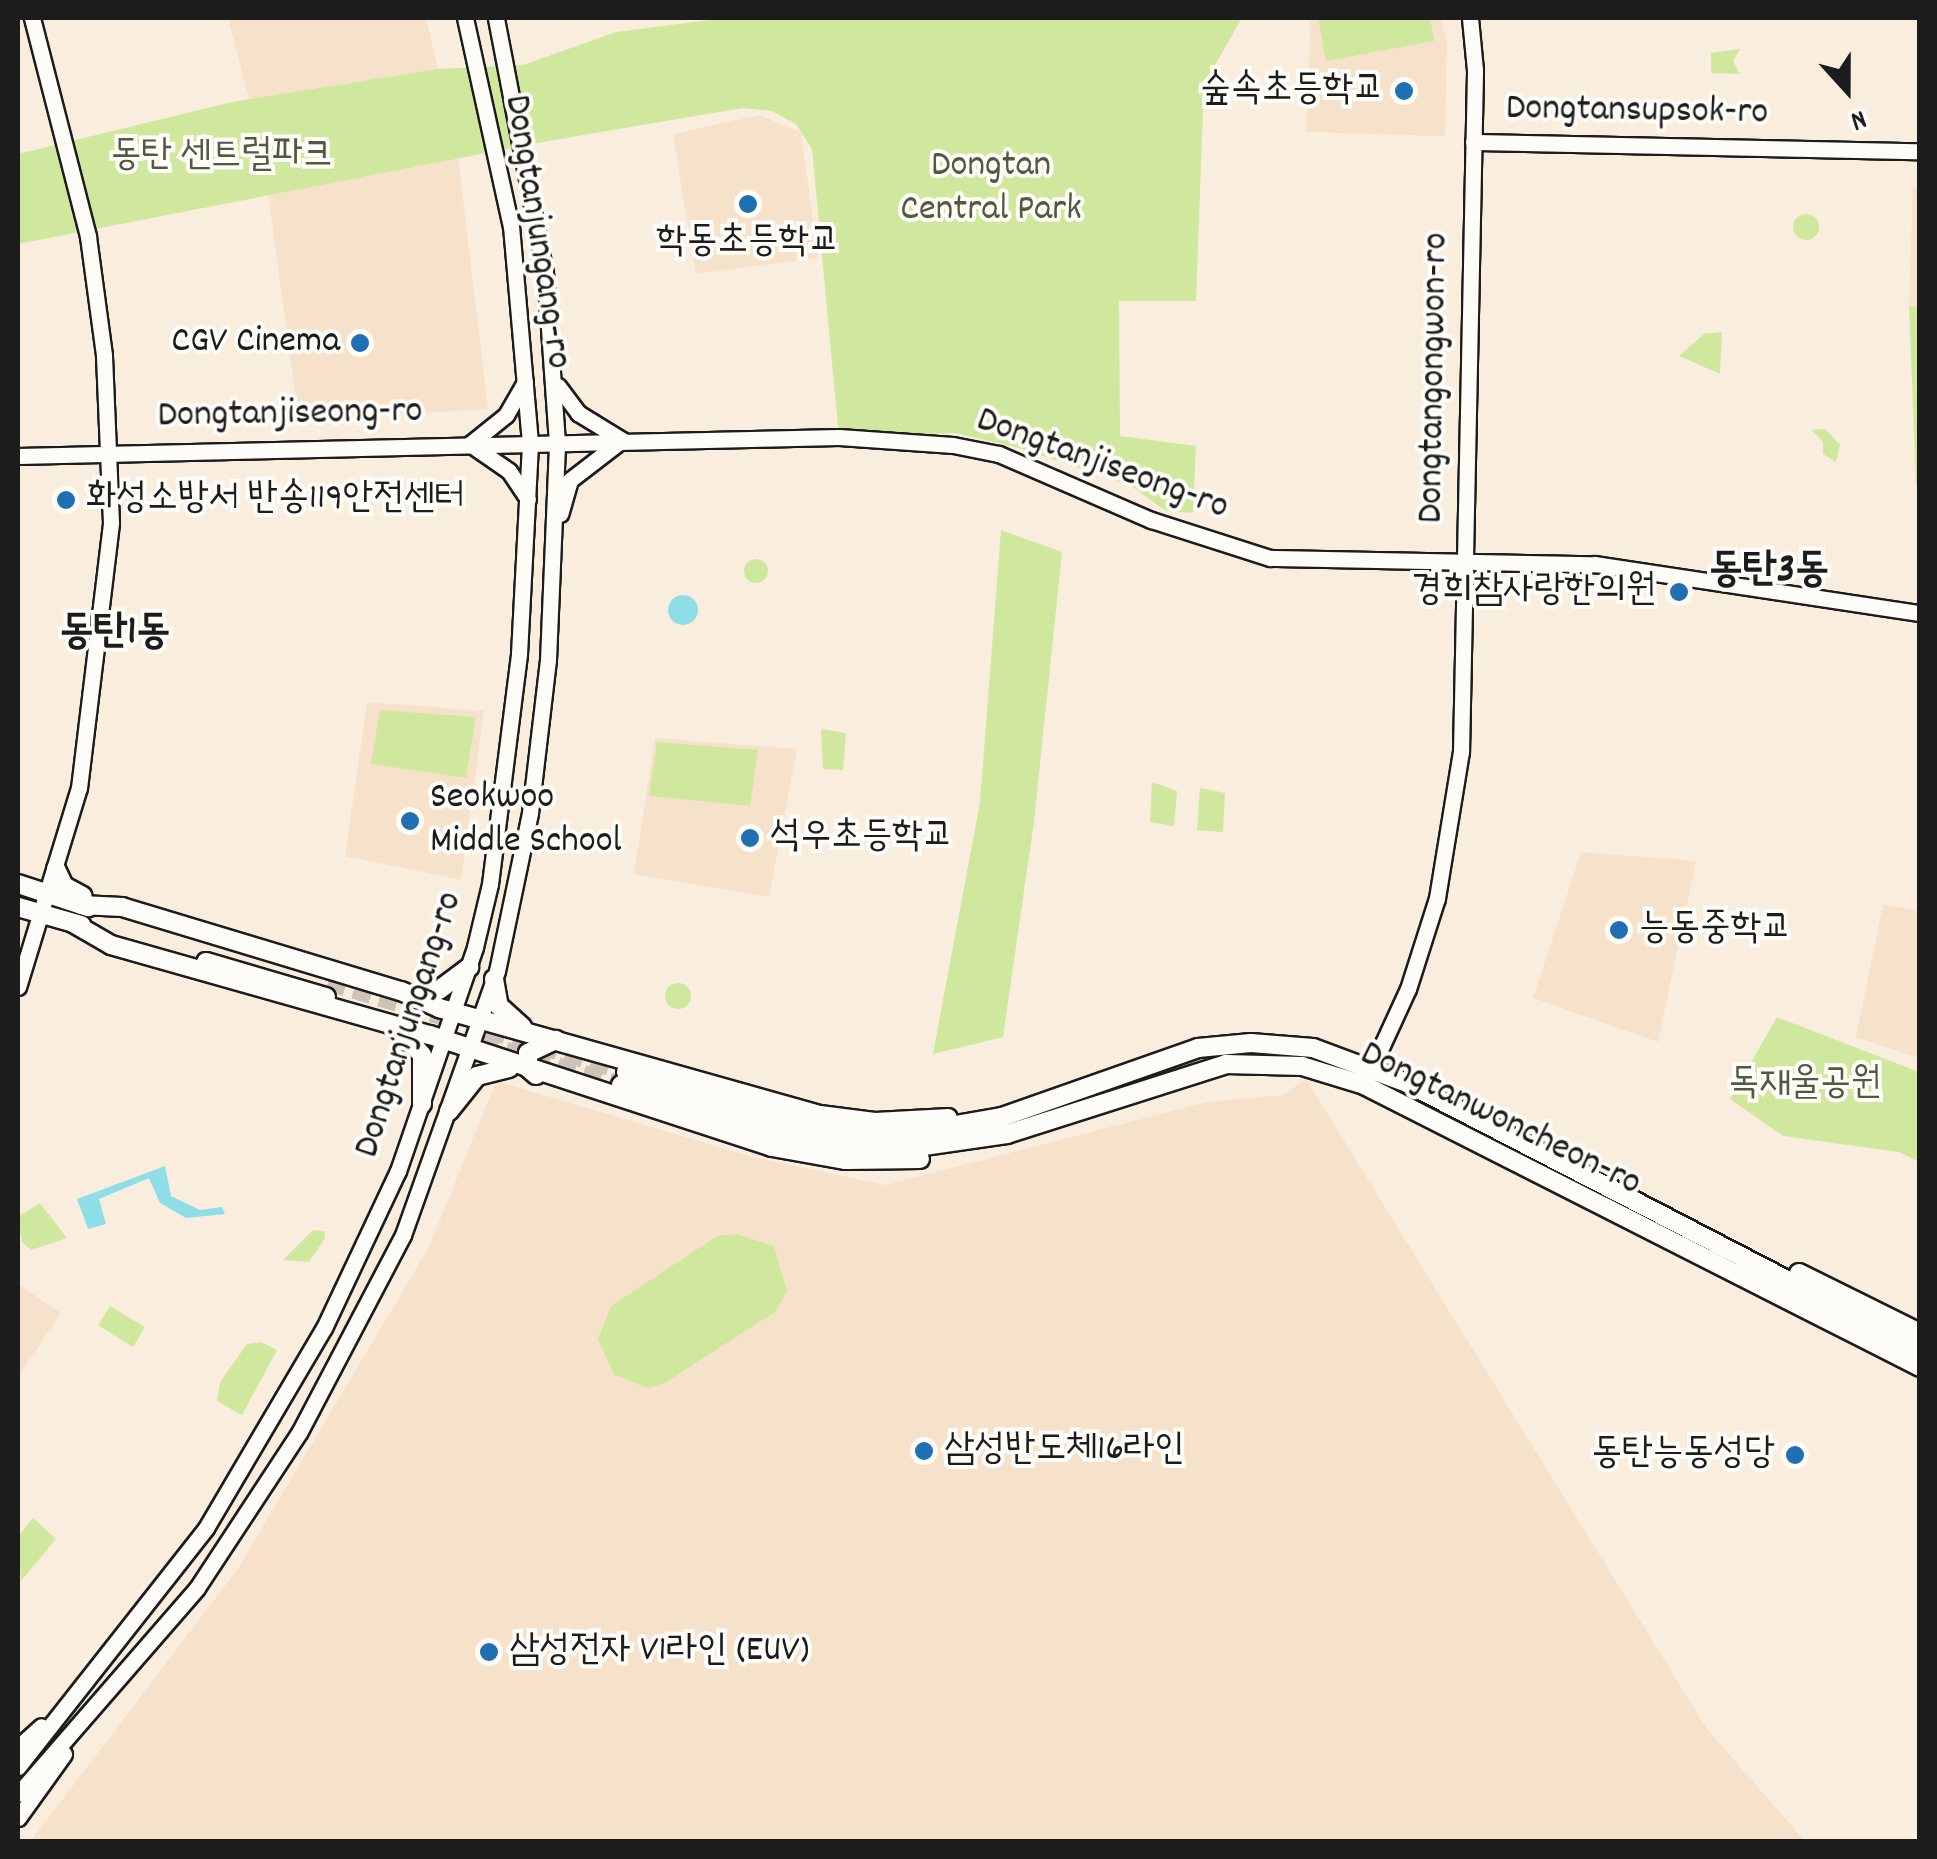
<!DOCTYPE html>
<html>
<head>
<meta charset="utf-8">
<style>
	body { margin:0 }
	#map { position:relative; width:1937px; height:1859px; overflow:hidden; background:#f9eddd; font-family:Dekko,"Poor Story",sans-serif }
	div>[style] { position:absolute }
	.built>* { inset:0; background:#f6e2cb }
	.green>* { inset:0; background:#d0e89e }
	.round { border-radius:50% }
	.water>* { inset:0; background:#8ddee6 }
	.primary-tunnel>* { height:18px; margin-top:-9px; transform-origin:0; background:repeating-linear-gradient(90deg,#cdc3b6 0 18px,transparent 0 27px) }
	.roads { filter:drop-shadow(2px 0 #1c1c1c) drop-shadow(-2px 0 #1c1c1c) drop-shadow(0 2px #1c1c1c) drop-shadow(0 -2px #1c1c1c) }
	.secondary>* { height:15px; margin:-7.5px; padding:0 7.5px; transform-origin:7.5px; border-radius:7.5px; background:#fdfcf7 }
	.primary>* { height:18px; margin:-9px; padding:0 9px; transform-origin:9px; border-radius:9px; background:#fdfcf7 }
	.dots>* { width:28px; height:28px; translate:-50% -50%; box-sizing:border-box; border:5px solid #fdfcf7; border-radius:50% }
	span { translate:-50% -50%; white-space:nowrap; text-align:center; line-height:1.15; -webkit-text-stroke:8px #fdfcf7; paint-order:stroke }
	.poi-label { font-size:38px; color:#1c1c1c }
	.right { translate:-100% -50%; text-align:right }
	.left { translate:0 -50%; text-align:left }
	.street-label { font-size:38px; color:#1c1c1c }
	.park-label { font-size:38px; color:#525943 }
	.quarter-label { font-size:42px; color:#1c1c1c; font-weight:700 }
	.frame { position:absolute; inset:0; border:20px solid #1c1c1c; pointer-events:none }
	.north { position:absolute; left:1797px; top:40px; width:100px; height:100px; -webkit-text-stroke:8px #fdfcf7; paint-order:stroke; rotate:159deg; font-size:28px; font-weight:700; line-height:40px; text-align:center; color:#1c1c1c }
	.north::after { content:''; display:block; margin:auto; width:35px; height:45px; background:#1c1c1c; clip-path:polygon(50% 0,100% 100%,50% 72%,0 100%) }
</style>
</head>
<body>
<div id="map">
	<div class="built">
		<i style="clip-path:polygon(228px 18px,426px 18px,457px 149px,488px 409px,299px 421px,262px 149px)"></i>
		<i style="clip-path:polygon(1311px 18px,1441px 18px,1447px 45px,1445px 136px,1306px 132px)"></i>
		<i style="clip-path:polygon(759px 115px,801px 132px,818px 258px,696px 274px,673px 134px)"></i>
		<i style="clip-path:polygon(1913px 187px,1919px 188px,1919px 307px,1909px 307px)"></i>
		<i style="clip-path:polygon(367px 702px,484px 711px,461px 880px,345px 856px)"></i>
		<i style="clip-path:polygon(655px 738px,797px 749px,769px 897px,634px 874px)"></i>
		<i style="clip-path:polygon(1581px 852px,1696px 861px,1658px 1042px,1533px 998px)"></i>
		<i style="clip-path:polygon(1883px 905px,1919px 910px,1919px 1058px,1856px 1037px)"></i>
		<i style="clip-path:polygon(1306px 1079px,1707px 1729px,1805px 1841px,30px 1842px,237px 1570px,429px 1247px,496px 1081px,752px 1157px,885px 1185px,1207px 1102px,1283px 1095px)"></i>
		<i style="clip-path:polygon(18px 1284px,61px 1313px,18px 1377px)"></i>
	</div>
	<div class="green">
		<i style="clip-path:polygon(726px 18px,1242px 18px,1204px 84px,1196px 301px,1119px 301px,1120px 436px,1196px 446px,1193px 513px,1166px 511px,1130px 485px,1016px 447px,955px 433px,839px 437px,812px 149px,796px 124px,772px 111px,742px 108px,537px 143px,18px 244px,18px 154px,232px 102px,438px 69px,523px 65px,616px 32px)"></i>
		<i style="clip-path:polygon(1318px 18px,1430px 18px,1434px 41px,1326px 61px)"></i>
		<i style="clip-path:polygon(1740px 49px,1733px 61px,1740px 74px,1711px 73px,1711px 53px)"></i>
		<i class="round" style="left:1793px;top:214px;width:26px;height:26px"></i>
		<i style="clip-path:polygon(1909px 307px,1919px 307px,1919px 486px,1916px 486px)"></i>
		<i style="clip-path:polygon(1722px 332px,1720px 374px,1679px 356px,1704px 334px)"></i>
		<i style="clip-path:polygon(1825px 429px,1840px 445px,1836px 462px,1823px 454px,1823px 442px,1812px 430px)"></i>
		<i style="clip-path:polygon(1001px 530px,1062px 552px,1034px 822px,1003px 1037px,933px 1054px,980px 802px)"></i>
		<i class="round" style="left:744px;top:559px;width:24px;height:24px"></i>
		<i style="clip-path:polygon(380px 710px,476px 717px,466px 778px,371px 764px)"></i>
		<i style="clip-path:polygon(821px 729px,846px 733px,843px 770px,823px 769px)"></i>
		<i style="clip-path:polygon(657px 742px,758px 750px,750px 806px,649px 796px)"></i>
		<i style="clip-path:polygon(1152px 782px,1177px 791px,1174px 826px,1150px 822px)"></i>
		<i style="clip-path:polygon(1200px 788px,1225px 793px,1223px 832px,1197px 830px)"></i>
		<i class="round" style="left:665px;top:983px;width:26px;height:26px"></i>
		<i style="clip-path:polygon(1777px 1017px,1919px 1072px,1919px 1162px,1899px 1152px,1783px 1136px,1730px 1099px)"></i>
		<i style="clip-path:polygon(40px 1203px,67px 1238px,31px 1250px,22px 1242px,18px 1217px)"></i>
		<i style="clip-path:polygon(313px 1230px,324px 1231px,325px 1238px,309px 1262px,283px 1260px)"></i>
		<i style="clip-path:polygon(736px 1234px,774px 1246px,787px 1291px,775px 1312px,663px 1384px,648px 1388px,614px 1375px,598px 1339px,611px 1306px,717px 1236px)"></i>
		<i style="clip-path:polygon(110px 1306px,145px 1327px,133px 1347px,98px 1325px)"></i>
		<i style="clip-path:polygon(261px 1342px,277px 1350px,242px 1415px,217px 1401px,220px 1382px,247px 1344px)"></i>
		<i style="clip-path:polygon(33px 1518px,56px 1539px,21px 1581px,18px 1537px)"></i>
	</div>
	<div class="water">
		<i class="round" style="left:668px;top:595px;width:30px;height:30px"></i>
		<i style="clip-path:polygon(165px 1166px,171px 1196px,200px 1210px,222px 1207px,225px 1214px,186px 1218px,160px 1203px,149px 1178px,99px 1199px,106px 1224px,88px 1229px,77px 1199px)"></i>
	</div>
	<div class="primary-tunnel">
		<i style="left:328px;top:982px;width:121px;rotate:16.8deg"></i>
		<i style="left:488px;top:1030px;width:144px;rotate:16.9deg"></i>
		<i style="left:480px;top:1043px;width:147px;rotate:16.6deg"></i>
	</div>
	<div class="roads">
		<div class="secondary">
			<i style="left:1473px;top:142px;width:447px;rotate:1.2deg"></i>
			<i style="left:525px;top:382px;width:38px;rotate:120deg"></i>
			<i style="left:506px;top:415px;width:46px;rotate:141.1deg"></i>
			<i style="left:470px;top:444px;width:47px;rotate:34.7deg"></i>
			<i style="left:509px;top:471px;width:34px;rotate:56deg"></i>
			<i style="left:558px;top:386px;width:34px;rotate:53deg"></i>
			<i style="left:578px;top:413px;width:52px;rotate:31.5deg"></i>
			<i style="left:622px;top:440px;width:66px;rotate:142.4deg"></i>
			<i style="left:570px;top:480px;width:35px;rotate:106deg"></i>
			<i style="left:18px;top:456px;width:821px;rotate:-1.33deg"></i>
			<i style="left:839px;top:437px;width:114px;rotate:4deg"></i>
			<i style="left:953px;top:445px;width:47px;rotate:11.1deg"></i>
			<i style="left:999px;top:454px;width:166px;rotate:23.5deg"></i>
			<i style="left:1151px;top:520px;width:125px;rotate:17.7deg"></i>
			<i style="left:1270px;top:558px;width:325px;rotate:1.1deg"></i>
			<i style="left:1595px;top:564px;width:329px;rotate:8.6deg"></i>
			<i style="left:18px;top:987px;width:208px;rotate:-73deg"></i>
			<i style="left:79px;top:788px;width:267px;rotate:-83.1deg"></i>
			<i style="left:111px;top:523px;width:168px;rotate:-92.4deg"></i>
			<i style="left:104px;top:355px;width:120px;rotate:-97.7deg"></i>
			<i style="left:88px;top:236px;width:225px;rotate:-104.4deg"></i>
			<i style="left:1367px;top:1078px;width:98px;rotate:-65.3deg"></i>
			<i style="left:1408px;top:989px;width:96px;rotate:-72.3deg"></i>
			<i style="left:1437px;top:898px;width:148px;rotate:-80.7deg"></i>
			<i style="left:1461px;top:752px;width:682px;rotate:-88.82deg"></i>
			<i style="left:1475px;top:70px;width:52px;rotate:-95.5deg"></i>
			<i style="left:18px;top:1747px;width:31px;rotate:-42deg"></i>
			<i style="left:18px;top:1767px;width:304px;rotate:-51.8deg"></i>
			<i style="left:206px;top:1528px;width:232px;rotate:-59.5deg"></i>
			<i style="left:324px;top:1328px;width:174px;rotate:-64.8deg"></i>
			<i style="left:398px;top:1171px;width:237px;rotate:-71deg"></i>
			<i style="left:475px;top:947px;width:65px;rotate:-76.6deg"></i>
			<i style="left:490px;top:884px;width:232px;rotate:-82.8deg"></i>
			<i style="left:519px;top:654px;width:211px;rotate:-87deg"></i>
			<i style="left:530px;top:443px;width:217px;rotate:-95deg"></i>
			<i style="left:511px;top:227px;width:214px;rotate:-102.4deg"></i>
			<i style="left:18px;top:1794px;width:273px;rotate:-49deg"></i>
			<i style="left:197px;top:1588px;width:186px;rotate:-56.7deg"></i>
			<i style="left:299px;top:1433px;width:224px;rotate:-62.3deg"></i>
			<i style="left:403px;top:1235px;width:280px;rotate:-70.4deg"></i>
			<i style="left:497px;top:971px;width:161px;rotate:-78.2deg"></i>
			<i style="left:530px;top:813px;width:154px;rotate:-83.3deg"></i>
			<i style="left:548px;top:660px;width:217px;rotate:-87.6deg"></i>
			<i style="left:557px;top:443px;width:170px;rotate:-94deg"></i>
			<i style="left:545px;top:273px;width:260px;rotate:-100.9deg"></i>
			<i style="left:18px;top:1818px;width:79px;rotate:-54.3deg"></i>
		</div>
		<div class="primary">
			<i style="left:56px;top:869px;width:19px;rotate:65deg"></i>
			<i style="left:64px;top:886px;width:21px;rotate:28deg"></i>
			<i style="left:18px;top:884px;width:74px;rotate:18.2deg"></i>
			<i style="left:81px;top:905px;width:41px;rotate:2.8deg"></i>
			<i style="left:122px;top:907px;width:291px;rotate:16.8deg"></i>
			<i style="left:401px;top:991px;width:42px;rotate:24.1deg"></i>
			<i style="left:439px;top:1008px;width:396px;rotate:15.7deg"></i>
			<i style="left:820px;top:1115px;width:55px;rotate:7.3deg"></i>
			<i style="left:875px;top:1122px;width:73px;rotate:-3.1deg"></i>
			<i style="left:18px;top:907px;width:66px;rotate:15.9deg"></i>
			<i style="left:73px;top:923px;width:44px;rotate:30.1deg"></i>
			<i style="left:111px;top:945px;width:331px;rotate:15.8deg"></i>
			<i style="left:430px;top:1035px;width:360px;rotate:18.1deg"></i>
			<i style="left:772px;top:1147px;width:75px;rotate:10deg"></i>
			<i style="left:846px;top:1160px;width:74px;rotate:-0.8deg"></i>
			<i style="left:206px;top:962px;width:125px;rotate:16.3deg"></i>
			<i style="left:494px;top:979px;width:27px;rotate:80deg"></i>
			<i style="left:499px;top:1006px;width:31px;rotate:42deg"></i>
			<i style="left:413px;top:995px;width:26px;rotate:-11deg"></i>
			<i style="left:439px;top:990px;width:38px;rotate:-37deg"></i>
			<i style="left:398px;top:1029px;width:35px;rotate:47deg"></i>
			<i style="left:422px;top:1055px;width:49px;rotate:90deg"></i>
			<i style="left:626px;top:1072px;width:178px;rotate:17deg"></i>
			<i style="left:796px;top:1124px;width:103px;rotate:6.2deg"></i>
			<i style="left:898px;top:1135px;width:106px;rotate:-9.8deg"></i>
			<i style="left:1002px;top:1117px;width:208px;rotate:-19.4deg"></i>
			<i style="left:1198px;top:1048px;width:53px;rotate:-5.4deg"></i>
			<i style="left:1251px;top:1043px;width:62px;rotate:4.6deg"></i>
			<i style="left:1313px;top:1048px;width:100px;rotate:20.4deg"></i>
			<i style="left:1407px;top:1083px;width:578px;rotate:27.41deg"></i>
			<i style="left:536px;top:1075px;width:11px;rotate:-139deg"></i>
			<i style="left:528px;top:1068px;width:15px;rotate:-90deg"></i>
			<i style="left:528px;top:1053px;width:31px;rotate:-25deg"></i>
			<i style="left:621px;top:1085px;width:195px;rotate:17deg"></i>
			<i style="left:807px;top:1142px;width:96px;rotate:4.2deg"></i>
			<i style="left:903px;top:1149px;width:105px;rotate:-8.2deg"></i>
			<i style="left:1007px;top:1134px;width:230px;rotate:-17.7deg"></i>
			<i style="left:1226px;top:1064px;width:76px;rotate:1.5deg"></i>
			<i style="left:1302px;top:1066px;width:65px;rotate:17deg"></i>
			<i style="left:1364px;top:1085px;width:623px;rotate:26.89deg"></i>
			<i style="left:449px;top:1111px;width:45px;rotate:-51.3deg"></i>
			<i style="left:477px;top:1076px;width:33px;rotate:-14deg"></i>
			<i style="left:1799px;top:1273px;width:135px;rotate:26.4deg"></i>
		</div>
	</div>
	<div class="dots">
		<i style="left:1404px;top:91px;background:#1f6fb2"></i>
		<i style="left:748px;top:204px;background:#1f6fb2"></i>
		<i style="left:360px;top:343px;background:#1f6fb2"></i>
		<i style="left:66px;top:500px;background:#1f6fb2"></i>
		<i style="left:1679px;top:592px;background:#1f6fb2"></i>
		<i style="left:410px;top:821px;background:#1f6fb2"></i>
		<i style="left:750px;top:838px;background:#1f6fb2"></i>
		<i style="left:1619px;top:930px;background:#1f6fb2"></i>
		<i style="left:924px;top:1451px;background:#1f6fb2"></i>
		<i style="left:1795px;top:1455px;background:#1f6fb2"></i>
		<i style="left:489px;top:1652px;background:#1f6fb2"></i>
	</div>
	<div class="poi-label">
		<span class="right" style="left:1384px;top:91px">숲속초등학교</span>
		<span style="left:748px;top:243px">학동초등학교</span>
		<span class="right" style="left:340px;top:343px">CGV Cinema</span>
		<span class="left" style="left:86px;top:500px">화성소방서 반송119안전센터</span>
		<span class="right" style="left:1656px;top:592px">경희참사랑한의원</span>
		<span class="left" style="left:430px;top:821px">Seokwoo<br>Middle School</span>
		<span class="left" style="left:770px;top:838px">석우초등학교</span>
		<span class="left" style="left:1639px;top:930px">능동중학교</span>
		<span class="left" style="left:944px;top:1451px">삼성반도체16라인</span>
		<span class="right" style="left:1775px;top:1455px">동탄능동성당</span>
		<span class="left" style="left:509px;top:1652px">삼성전자 V1라인 (EUV)</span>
	</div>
	<div class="street-label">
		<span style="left:1637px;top:112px;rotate:1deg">Dongtansupsok-ro</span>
		<span style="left:536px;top:232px;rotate:81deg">Dongtanjungang-ro</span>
		<span style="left:1435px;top:378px;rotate:-89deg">Dongtangongwon-ro</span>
		<span style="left:290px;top:415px;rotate:-1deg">Dongtanjiseong-ro</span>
		<span style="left:1102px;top:465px;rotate:20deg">Dongtanjiseong-ro</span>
		<span style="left:410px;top:1025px;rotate:-72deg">Dongtanjungang-ro</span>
		<span style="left:1500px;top:1120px;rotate:26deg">Dongtanwoncheon-ro</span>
	</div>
	<div class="park-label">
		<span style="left:222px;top:157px">동탄 센트럴파크</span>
		<span style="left:991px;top:189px">Dongtan<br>Central Park</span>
		<span style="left:1805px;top:1085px">독재울공원</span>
	</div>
	<div class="quarter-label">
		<span style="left:1769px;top:572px">동탄3동</span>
		<span style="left:115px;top:634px">동탄1동</span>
	</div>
	<div class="frame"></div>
	<div class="north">N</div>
</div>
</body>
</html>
